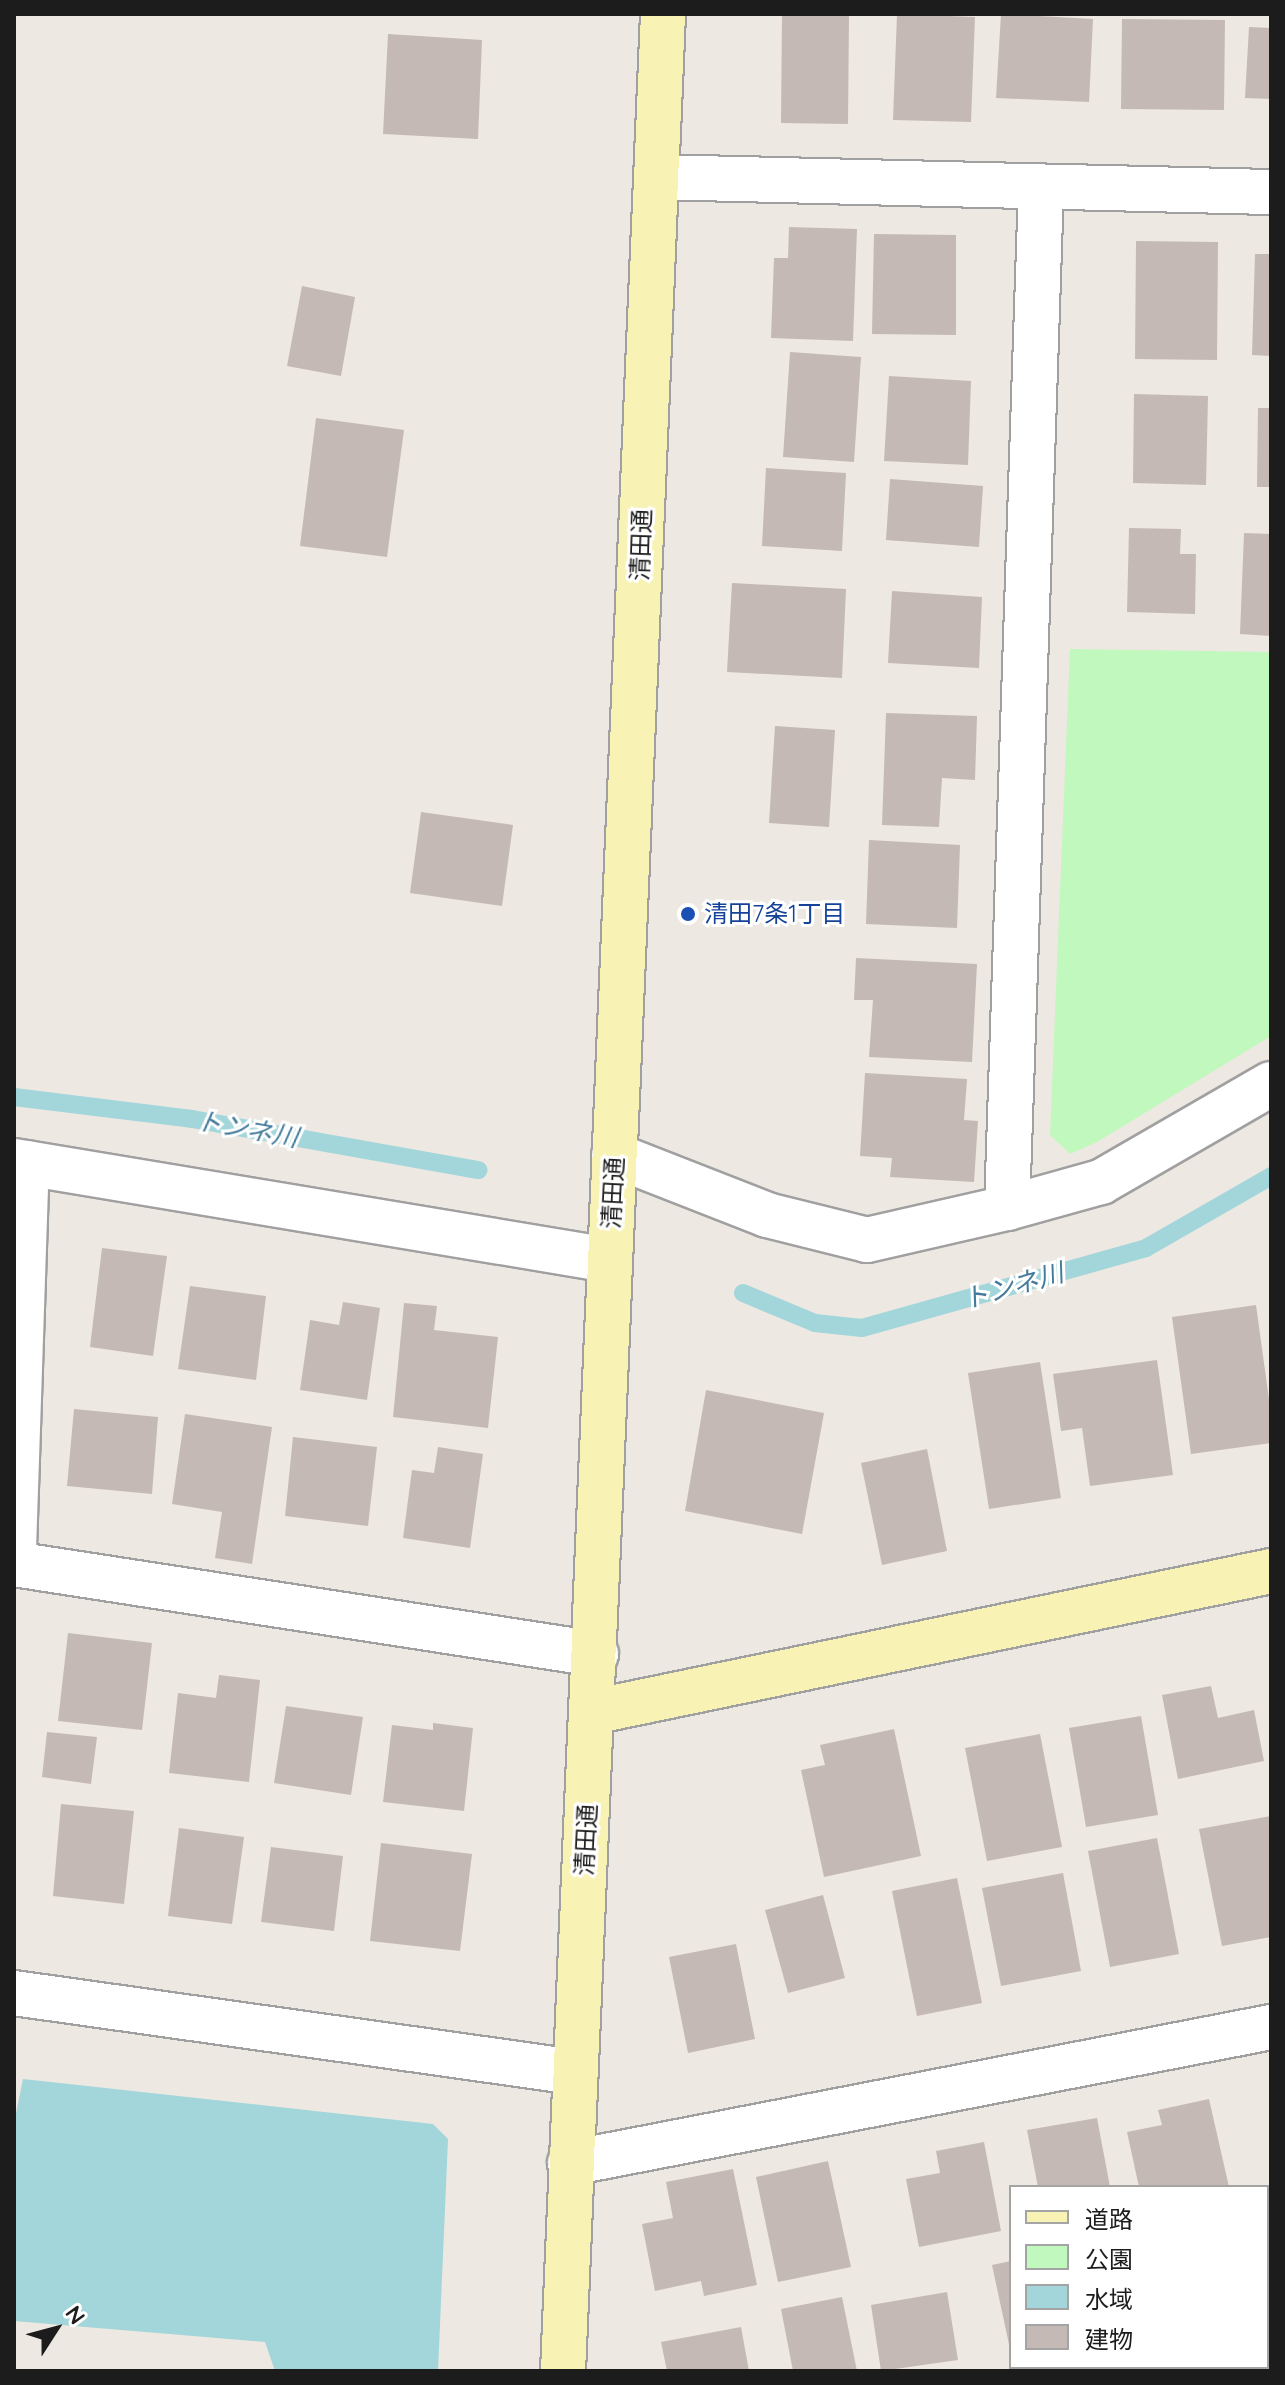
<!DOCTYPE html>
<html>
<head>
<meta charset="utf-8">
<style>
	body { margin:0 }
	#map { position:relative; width:1285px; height:2385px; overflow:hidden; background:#ede8e1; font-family:Quicksand,"Noto Sans JP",sans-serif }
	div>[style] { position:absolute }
	.park>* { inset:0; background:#c1f8bd }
	.water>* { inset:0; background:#a2d6db }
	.stream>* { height:18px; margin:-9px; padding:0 9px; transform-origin:9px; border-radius:9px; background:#a2d6db }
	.building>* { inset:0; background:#c5b9b5 }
	.roads { filter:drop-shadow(2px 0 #a0a0a0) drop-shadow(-2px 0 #a0a0a0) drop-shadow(0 2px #a0a0a0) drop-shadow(0 -2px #a0a0a0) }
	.street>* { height:44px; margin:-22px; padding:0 22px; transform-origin:22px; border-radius:22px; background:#fff }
	.secondary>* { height:44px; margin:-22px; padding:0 22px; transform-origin:22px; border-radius:22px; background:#f8f2b4 }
	.dots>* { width:22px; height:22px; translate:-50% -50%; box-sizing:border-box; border:4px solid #fff; border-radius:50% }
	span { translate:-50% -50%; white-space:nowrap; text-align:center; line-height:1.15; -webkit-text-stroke:6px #fff; paint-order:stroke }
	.street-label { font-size:24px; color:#1c1c1c }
	.transit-label { font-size:24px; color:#164399 }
	.left { translate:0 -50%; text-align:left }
	.water-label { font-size:26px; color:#447b9a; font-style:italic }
	.frame { position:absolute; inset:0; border:16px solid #1c1c1c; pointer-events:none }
	.legend { position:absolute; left:1009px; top:2185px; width:260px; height:184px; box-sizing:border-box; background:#fff; border:2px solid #a4a4a4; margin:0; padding:10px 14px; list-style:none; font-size:24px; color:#1c1c1c }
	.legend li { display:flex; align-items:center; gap:16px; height:40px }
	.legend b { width:40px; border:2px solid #a4a4a4 }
	.north { position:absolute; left:16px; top:2289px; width:80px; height:80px; -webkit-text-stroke:6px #fff; paint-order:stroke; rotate:54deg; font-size:22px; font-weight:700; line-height:32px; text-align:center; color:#1c1c1c }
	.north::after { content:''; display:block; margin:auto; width:28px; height:36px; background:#1c1c1c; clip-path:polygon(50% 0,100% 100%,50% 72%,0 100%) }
</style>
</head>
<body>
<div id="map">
	<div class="park">
		<i style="clip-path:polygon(1070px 649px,1271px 652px,1271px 1036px,1097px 1142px,1070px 1154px,1050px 1135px)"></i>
	</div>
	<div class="water">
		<i style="clip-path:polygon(23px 2079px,433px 2124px,448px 2139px,438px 2371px,275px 2371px,265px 2342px,14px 2321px,14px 2123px)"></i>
	</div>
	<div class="stream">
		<i style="left:14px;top:1097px;width:179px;rotate:7deg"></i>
		<i style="left:192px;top:1119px;width:291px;rotate:10.1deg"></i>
		<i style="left:743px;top:1293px;width:78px;rotate:22.6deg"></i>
		<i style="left:815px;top:1323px;width:47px;rotate:6.1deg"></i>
		<i style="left:862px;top:1328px;width:295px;rotate:-15.7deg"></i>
		<i style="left:1146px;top:1248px;width:144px;rotate:-29.9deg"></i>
	</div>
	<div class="building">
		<i style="clip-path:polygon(782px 14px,849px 14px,848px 124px,781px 123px)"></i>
		<i style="clip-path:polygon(897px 14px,975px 17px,971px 122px,893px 120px)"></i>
		<i style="clip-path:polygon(1001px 14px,1093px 19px,1089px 102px,996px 98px)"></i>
		<i style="clip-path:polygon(1122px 19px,1225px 20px,1224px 110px,1121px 109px)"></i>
		<i style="clip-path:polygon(1249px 27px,1271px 28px,1271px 99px,1245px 98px)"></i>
		<i style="clip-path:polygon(388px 34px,482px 40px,478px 139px,383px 134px)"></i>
		<i style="clip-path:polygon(789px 227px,857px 229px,853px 341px,771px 338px,774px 258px,788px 258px)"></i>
		<i style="clip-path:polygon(874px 234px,956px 235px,956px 335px,872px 334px)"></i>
		<i style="clip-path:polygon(1136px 241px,1218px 242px,1217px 360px,1135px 359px)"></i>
		<i style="clip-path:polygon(1255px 254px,1271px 254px,1271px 356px,1252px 355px)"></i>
		<i style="clip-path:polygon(302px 286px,355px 297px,341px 376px,287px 366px)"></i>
		<i style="clip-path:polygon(790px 352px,861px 357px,854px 462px,783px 457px)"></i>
		<i style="clip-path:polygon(889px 376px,971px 381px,968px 465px,884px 461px)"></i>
		<i style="clip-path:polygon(1134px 394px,1208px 396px,1206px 485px,1133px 483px)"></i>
		<i style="clip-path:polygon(1258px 408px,1271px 408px,1271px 487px,1257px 487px)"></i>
		<i style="clip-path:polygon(316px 418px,404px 430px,387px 557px,300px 546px)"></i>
		<i style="clip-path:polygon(766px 468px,846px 473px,842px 551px,762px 546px)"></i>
		<i style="clip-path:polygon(890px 479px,983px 486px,979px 547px,886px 540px)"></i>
		<i style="clip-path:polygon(1129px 528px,1181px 529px,1180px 554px,1196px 554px,1195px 614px,1127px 612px)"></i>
		<i style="clip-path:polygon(1244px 533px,1271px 534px,1271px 636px,1240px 634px)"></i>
		<i style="clip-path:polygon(732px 583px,846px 589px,842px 678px,727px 672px)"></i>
		<i style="clip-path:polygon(892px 591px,982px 597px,979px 668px,888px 663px)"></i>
		<i style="clip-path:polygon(886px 713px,977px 716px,975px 780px,942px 778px,939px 827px,882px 825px)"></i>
		<i style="clip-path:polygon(775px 726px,835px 730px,829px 827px,769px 823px)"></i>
		<i style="clip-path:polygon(421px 812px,513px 825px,502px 906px,410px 893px)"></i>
		<i style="clip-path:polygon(869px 840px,960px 845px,957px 928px,866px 924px)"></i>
		<i style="clip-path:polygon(856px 958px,977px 964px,972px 1062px,869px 1057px,873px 1000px,854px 1000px)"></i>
		<i style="clip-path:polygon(865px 1073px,967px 1079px,964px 1120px,978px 1121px,974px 1182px,890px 1177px,892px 1158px,860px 1156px)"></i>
		<i style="clip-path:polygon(102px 1248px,167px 1256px,153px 1356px,90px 1347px)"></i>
		<i style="clip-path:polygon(190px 1286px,266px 1296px,256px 1380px,178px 1369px)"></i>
		<i style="clip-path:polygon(343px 1302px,380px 1308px,367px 1400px,300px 1390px,310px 1320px,339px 1325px)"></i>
		<i style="clip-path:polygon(404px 1303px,437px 1306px,434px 1330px,498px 1337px,488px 1428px,393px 1417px)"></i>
		<i style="clip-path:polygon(1256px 1305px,1271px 1414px,1271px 1443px,1191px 1454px,1172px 1317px)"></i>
		<i style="clip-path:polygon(1157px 1360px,1173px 1475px,1090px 1486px,1082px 1428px,1061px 1431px,1053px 1374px)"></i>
		<i style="clip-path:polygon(1040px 1362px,1061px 1498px,989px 1509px,968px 1373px)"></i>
		<i style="clip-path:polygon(706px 1390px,824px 1413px,802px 1534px,685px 1511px)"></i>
		<i style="clip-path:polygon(74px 1409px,158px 1417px,152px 1494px,67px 1486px)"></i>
		<i style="clip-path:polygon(185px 1414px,272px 1427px,252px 1564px,215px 1558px,222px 1512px,172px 1504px)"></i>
		<i style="clip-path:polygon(293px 1437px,377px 1447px,368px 1526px,285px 1516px)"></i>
		<i style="clip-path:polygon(438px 1447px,483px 1454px,470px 1548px,403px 1538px,412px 1470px,434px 1473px)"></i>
		<i style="clip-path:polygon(927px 1449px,947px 1551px,882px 1565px,861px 1463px)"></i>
		<i style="clip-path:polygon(68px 1633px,152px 1643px,142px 1730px,58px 1721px)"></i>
		<i style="clip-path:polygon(219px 1675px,260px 1680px,249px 1782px,169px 1773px,178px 1693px,216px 1698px)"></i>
		<i style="clip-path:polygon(1211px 1686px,1218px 1718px,1254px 1710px,1264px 1761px,1178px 1779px,1162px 1695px)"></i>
		<i style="clip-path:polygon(286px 1706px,363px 1717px,351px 1795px,274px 1783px)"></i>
		<i style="clip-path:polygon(1141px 1716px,1158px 1815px,1086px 1827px,1069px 1728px)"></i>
		<i style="clip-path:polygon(433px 1723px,473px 1728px,464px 1811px,383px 1802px,392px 1725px,433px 1730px)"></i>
		<i style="clip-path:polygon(894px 1729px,921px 1856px,824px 1877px,801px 1770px,825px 1765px,820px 1745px)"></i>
		<i style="clip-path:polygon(47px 1732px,97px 1737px,91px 1784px,42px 1777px)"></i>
		<i style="clip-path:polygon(1040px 1734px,1062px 1847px,987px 1861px,965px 1748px)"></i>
		<i style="clip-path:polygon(61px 1804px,134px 1811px,124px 1904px,53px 1896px)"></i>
		<i style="clip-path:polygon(1271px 1816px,1271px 1937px,1222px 1946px,1199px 1829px)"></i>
		<i style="clip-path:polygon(179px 1828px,244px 1837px,232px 1924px,168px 1916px)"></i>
		<i style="clip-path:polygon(1157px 1838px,1179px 1954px,1110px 1967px,1088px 1851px)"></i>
		<i style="clip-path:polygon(381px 1843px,472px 1854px,460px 1951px,370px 1941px)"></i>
		<i style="clip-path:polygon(271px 1847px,343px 1856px,334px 1931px,261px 1922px)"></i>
		<i style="clip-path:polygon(1063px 1873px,1081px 1971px,1001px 1986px,982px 1888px)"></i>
		<i style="clip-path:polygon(957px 1878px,982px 2003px,917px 2016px,892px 1891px)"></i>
		<i style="clip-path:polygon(823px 1895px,845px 1978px,788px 1993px,765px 1910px)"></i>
		<i style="clip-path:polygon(736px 1944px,755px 2039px,688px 2053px,669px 1957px)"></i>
		<i style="clip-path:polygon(1209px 2099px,1229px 2187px,1139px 2187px,1127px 2132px,1162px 2125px,1158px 2110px)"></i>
		<i style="clip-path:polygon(1097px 2118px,1110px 2187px,1038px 2187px,1027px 2130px)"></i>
		<i style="clip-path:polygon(984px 2142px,1001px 2231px,919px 2247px,906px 2179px,940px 2173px,936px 2151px)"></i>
		<i style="clip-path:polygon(828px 2161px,851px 2267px,778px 2282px,756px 2177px)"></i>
		<i style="clip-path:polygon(733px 2169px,757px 2285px,704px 2296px,701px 2281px,655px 2291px,642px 2224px,673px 2218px,666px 2182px)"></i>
		<i style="clip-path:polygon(1271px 2224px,1271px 2322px,1267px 2323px,1267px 2225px)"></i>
		<i style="clip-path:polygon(1011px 2261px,1011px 2349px,1010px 2349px,992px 2265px)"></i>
		<i style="clip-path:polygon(947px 2292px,958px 2360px,881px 2371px,871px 2305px)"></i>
		<i style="clip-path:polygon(842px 2297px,857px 2371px,793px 2371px,781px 2309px)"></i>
		<i style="clip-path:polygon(741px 2327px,749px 2371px,667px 2371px,661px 2342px)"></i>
		<i style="clip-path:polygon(1014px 2367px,1083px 2367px,1083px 2368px,1014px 2371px)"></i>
	</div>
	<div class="roads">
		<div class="street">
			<i style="left:656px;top:177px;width:615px;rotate:1.4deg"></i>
			<i style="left:614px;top:1155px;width:164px;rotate:21.4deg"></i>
			<i style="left:767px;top:1215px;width:103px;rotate:14deg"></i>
			<i style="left:867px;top:1240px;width:144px;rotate:-12.9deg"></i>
			<i style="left:1007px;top:1208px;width:98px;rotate:-15.5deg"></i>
			<i style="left:1101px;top:1182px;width:196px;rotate:-30deg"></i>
			<i style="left:14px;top:1161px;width:603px;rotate:9.45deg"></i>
			<i style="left:1007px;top:1208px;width:1022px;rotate:-88.09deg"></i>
			<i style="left:14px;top:1549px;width:386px;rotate:-88.1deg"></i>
			<i style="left:14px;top:1564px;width:589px;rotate:8.79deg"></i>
			<i style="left:14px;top:1993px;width:567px;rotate:8.02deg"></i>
			<i style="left:570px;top:2163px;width:714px;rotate:-10.98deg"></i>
		</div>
		<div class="secondary">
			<i style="left:592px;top:1712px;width:693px;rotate:-11.73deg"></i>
			<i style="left:563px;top:2371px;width:2359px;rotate:-87.57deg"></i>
		</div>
	</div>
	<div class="dots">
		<i style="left:688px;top:914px;background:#1a4fb4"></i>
	</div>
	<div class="street-label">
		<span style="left:641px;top:545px;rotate:-88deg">清田通</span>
		<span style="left:613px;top:1193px;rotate:-87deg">清田通</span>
		<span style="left:586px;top:1840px;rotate:-87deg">清田通</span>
	</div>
	<div class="transit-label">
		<span class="left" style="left:704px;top:914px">清田7条1丁目</span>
	</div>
	<div class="water-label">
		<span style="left:247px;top:1129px;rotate:10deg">トンネ川</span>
		<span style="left:1013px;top:1286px;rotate:-16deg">トンネ川</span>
	</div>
	<div class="frame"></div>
	<ul class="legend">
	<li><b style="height:10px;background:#f8f2b4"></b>道路</li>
	<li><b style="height:22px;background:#c1f8bd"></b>公園</li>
	<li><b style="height:22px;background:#a2d6db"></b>水域</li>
	<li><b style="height:22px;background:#c5b9b5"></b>建物</li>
	</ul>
	<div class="north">N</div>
</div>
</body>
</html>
